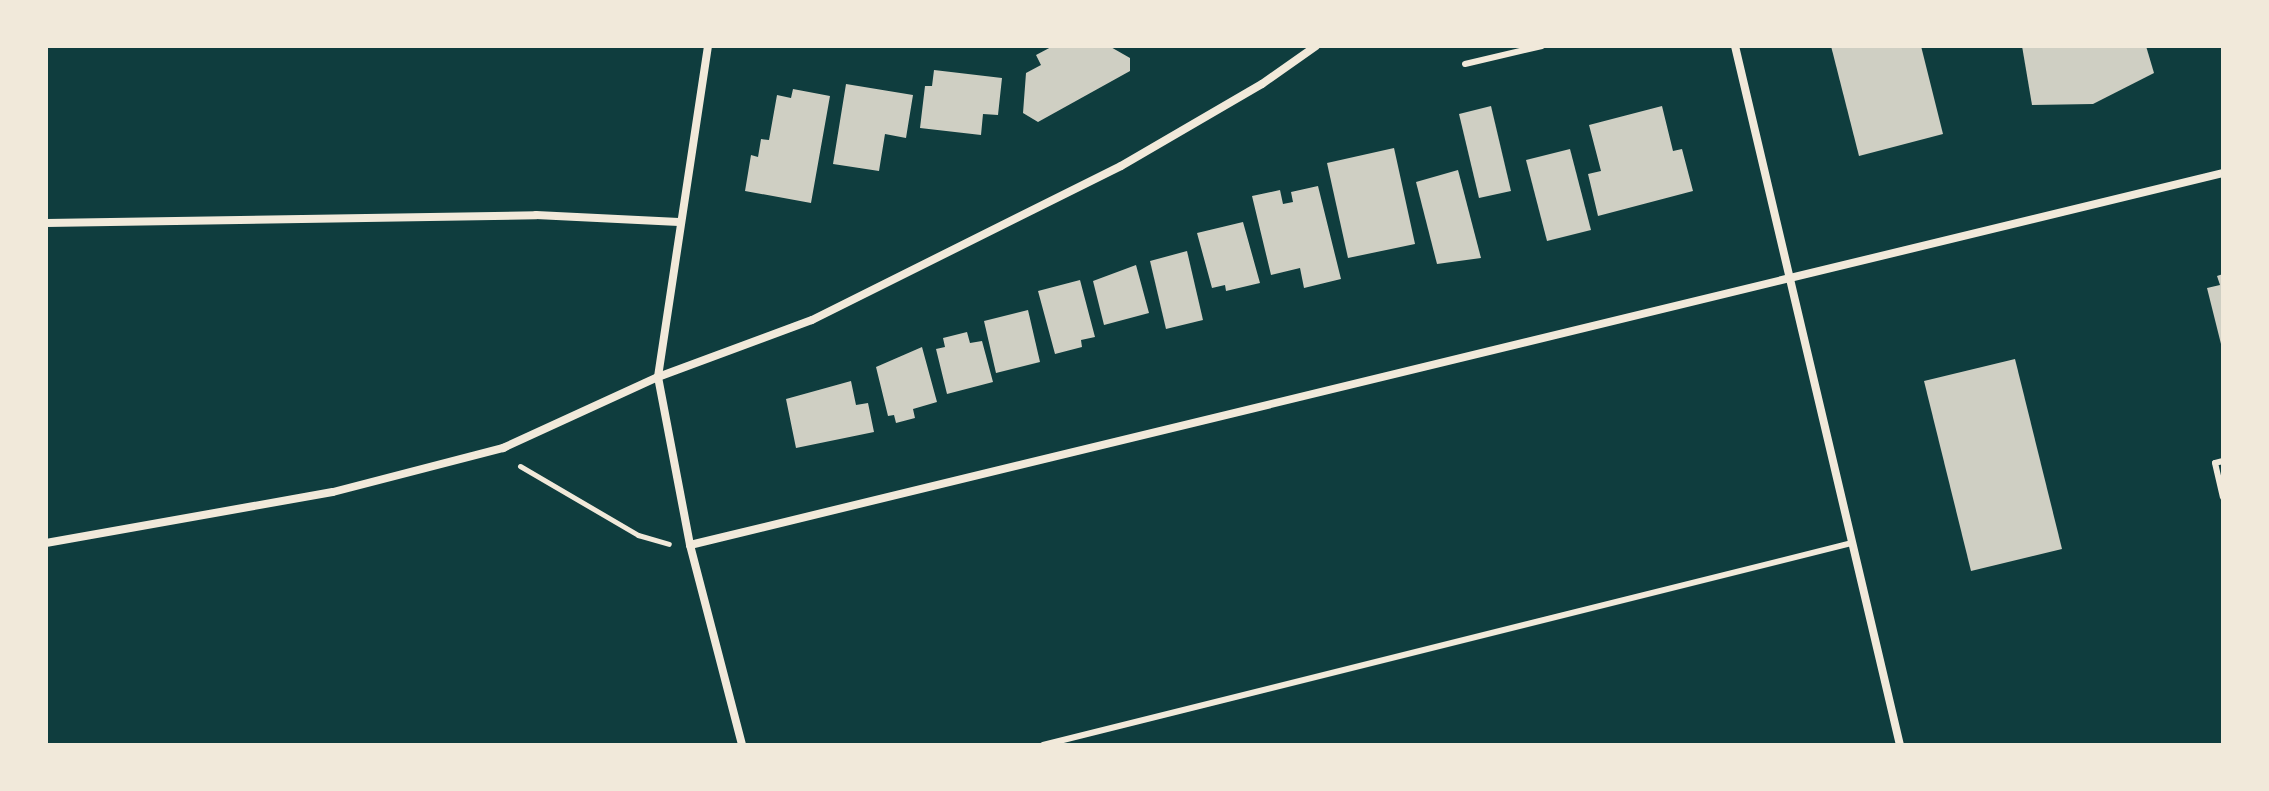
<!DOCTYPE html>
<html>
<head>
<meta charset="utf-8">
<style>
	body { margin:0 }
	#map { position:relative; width:2269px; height:791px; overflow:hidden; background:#0f3d3e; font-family:"Space Grotesk",sans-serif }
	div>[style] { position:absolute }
	.building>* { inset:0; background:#cfcfc3 }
	.path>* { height:5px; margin:-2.5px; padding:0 2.5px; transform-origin:2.5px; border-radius:2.5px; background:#f1e9da }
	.service>* { height:6px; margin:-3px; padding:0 3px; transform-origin:3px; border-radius:3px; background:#f1e9da }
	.minor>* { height:8px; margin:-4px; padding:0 4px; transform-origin:4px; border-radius:4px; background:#f1e9da }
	span { translate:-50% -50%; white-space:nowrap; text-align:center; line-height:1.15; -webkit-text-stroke:7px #f1e9da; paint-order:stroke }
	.frame { position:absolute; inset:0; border:48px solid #f1e9da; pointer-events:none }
</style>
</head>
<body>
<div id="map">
	<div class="building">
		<i style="clip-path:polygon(1053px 46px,1109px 46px,1130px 58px,1130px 71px,1038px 122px,1023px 113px,1026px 73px,1041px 65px,1036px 55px)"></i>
		<i style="clip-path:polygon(1831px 46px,1921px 46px,1943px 134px,1859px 156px)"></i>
		<i style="clip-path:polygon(2022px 46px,2146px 46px,2154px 73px,2093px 104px,2032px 105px)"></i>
		<i style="clip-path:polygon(934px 70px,1002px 78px,998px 115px,983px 114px,981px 135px,920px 128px,925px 86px,932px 86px)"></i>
		<i style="clip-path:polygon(846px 84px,913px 95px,906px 138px,885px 134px,879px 171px,833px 164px)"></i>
		<i style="clip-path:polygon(793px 89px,830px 96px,811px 203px,745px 191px,751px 155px,758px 157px,761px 139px,769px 140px,777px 95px,791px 98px)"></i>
		<i style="clip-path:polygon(1491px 106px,1511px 191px,1479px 198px,1459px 114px)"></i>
		<i style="clip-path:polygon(1662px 106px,1673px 151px,1682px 149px,1693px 191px,1598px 216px,1588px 174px,1601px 171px,1589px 125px)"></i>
		<i style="clip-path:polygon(1394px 148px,1415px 244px,1348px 258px,1327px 163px)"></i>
		<i style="clip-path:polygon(1570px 149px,1591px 230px,1547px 241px,1526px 160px)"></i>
		<i style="clip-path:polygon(1458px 170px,1481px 258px,1437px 264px,1416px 182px)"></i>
		<i style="clip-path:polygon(1318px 186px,1341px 279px,1304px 288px,1300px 268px,1271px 275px,1252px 196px,1280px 190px,1283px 204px,1293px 202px,1291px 192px)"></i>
		<i style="clip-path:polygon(1243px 222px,1260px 283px,1226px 291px,1225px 285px,1212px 288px,1197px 233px)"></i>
		<i style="clip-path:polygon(1187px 251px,1203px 320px,1166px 329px,1150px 261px)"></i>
		<i style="clip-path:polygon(1136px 265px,1149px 313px,1104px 325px,1093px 281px)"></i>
		<i style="clip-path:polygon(2223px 274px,2223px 348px,2222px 348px,2207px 288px,2220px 285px,2217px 276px)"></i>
		<i style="clip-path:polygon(1080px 280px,1095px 337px,1081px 340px,1082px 347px,1055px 354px,1038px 291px)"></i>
		<i style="clip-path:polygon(1028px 310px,1040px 362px,996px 373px,984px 321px)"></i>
		<i style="clip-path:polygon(967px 332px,970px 343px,982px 341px,993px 382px,947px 394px,936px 349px,945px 347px,943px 338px)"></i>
		<i style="clip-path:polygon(922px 347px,937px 402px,913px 409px,915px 418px,896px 423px,894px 415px,888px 416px,876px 367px)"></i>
		<i style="clip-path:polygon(2015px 359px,2062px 549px,1971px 571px,1924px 381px)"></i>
		<i style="clip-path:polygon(851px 381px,856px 405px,868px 403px,874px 432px,796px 448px,786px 399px)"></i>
	</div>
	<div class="path">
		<i style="left:520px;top:466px;width:137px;rotate:30.3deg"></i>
		<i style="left:638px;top:535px;width:32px;rotate:16deg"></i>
	</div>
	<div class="service">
		<i style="left:1465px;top:64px;width:79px;rotate:-13.2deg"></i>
		<i style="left:2223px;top:461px;width:8px;rotate:166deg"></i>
		<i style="left:2215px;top:463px;width:35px;rotate:77deg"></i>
		<i style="left:1043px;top:745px;width:834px;rotate:-14.02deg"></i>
	</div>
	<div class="minor">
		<i style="left:708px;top:46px;width:335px;rotate:98.6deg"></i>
		<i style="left:658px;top:377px;width:171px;rotate:79.2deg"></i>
		<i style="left:690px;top:545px;width:207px;rotate:75.4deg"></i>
		<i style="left:1735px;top:46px;width:718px;rotate:76.72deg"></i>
		<i style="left:46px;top:223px;width:490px;rotate:-0.9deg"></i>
		<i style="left:536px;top:215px;width:143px;rotate:2.8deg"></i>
		<i style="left:46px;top:543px;width:291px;rotate:-10.1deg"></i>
		<i style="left:333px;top:492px;width:176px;rotate:-14.5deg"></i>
		<i style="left:503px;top:448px;width:170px;rotate:-24.6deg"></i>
		<i style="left:658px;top:377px;width:164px;rotate:-20.3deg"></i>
		<i style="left:812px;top:320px;width:345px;rotate:-26.5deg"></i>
		<i style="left:1121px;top:166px;width:163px;rotate:-30.2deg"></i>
		<i style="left:1262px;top:84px;width:66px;rotate:-35.1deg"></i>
		<i style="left:690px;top:545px;width:1577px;rotate:-13.64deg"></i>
	</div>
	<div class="frame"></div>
</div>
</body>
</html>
